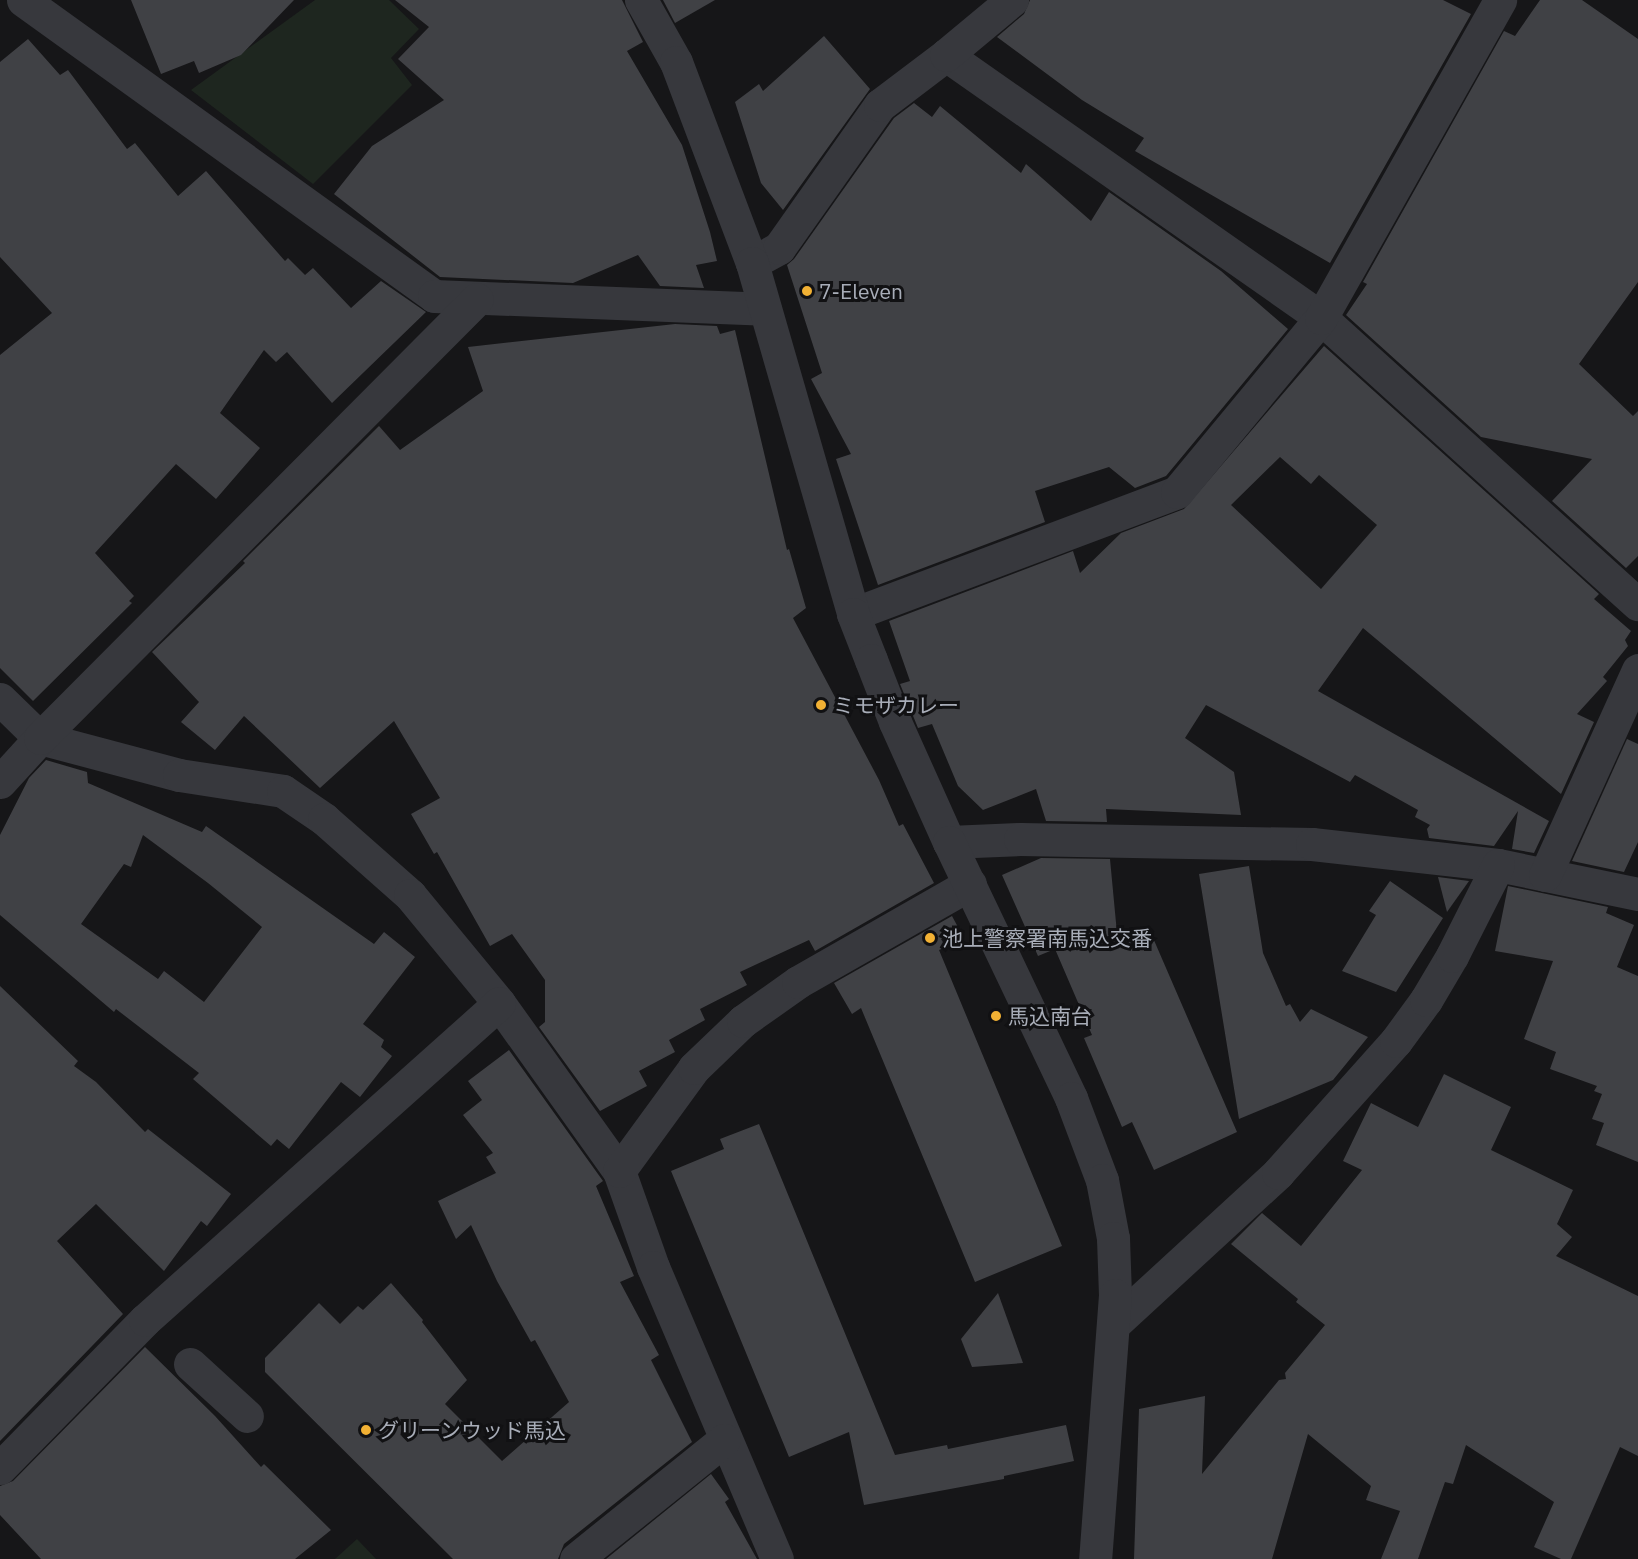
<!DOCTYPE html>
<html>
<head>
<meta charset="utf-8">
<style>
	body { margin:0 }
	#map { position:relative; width:1638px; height:1559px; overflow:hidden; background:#161618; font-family:"IBM Plex Sans","Noto Sans JP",sans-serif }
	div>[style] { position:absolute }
	.green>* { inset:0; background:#1e261f }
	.building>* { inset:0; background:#404145 }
	.pedestrian>* { height:33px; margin:-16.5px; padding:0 16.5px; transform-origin:16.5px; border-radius:16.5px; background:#37383d }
	.minor>* { height:33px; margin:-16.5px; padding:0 16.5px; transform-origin:16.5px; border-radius:16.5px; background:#37383d }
	.tertiary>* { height:33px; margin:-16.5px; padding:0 16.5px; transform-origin:16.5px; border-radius:16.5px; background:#37383d }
	.dots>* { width:16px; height:16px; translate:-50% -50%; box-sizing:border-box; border:3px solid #111113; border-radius:50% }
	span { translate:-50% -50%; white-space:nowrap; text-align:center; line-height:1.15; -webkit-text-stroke:6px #111113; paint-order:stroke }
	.poi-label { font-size:21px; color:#a8adb8 }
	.left { translate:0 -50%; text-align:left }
</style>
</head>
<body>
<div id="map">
	<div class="green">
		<i style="clip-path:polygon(315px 0,389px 0,419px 29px,391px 58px,412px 85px,313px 184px,191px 90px)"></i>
		<i style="clip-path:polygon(357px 1539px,376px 1559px,335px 1559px)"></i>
	</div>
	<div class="building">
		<i style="clip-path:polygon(131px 0,294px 0,241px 55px,199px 73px,194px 61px,161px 74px)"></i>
		<i style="clip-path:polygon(395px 0,622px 0,643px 42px,627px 51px,682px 145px,710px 232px,717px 261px,696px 265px,704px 288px,660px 286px,638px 255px,573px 283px,440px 277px,334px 194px,372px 146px,444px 100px,398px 59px,429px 27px)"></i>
		<i style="clip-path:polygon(663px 0,715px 0,675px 23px)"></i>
		<i style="clip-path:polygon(1030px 0,1443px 0,1471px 14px,1330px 263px,1135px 151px,1144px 138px,1082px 100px,997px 37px,1024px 14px)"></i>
		<i style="clip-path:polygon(1540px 0,1582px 0,1638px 39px,1638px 282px,1579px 364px,1633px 416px,1638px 411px,1638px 556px,1626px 568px,1552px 501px,1592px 459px,1481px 437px,1346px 315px,1367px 284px,1363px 282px,1504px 31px,1515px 36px)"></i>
		<i style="clip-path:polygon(824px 36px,870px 89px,783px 210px,761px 183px,735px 102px,759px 84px,763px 91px)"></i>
		<i style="clip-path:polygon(28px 39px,60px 75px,68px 70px,127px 149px,135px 143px,178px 196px,206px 171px,285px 261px,288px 258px,305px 275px,313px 268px,351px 308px,381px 281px,426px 312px,332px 403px,287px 352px,276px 362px,264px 350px,220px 413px,260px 448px,216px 499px,176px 464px,95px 553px,134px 596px,129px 601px,132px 603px,33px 701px,0 668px,0 355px,52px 313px,0 257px,0 62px)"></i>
		<i style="clip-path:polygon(914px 103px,932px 117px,940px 106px,1021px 173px,1026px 164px,1091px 221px,1109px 192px,1221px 271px,1288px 329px,1166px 476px,1135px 488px,1109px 467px,1035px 491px,1045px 522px,878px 585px,836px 459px,851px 454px,811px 379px,822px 373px,787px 265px,794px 259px,894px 118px)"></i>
		<i style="clip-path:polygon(675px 324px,717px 326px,720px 334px,735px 330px,787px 550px,789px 549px,806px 608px,793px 618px,879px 780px,899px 826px,903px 824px,934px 883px,815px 951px,809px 940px,740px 972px,747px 985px,700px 1009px,705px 1020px,669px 1040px,675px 1052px,639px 1071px,647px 1086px,600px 1111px,539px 1027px,545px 1022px,545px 980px,512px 934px,490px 946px,437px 852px,434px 854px,411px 814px,440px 798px,394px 721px,320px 788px,244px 716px,215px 750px,181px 722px,199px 702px,152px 652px,245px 563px,243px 561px,379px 426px,400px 450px,483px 391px,468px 347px)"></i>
		<i style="clip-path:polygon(evenodd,1324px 346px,1599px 594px,1594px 599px,1631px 631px,1625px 640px,1628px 646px,1603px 677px,1607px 681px,1577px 714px,1594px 722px,1561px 794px,1363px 628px,1318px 691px,1549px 821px,1534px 853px,1512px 849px,1518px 811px,1494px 846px,1429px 838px,1427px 829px,1430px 825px,1415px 817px,1418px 810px,1355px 775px,1350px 782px,1206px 705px,1185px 738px,1234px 772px,1241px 815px,1106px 809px,1107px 822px,1046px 821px,1036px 789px,983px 810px,958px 786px,932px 724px,918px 728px,900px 684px,910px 681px,889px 621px,1073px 551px,1080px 573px,1121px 533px,1184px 509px,1324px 346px,1280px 457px,1311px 484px,1319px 475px,1377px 525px,1321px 589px,1231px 505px,1280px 457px)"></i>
		<i style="clip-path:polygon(1627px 739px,1638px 744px,1638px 842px,1624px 872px,1572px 861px)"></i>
		<i style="clip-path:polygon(evenodd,46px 760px,87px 772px,88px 783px,202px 832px,206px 826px,374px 944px,384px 932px,415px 957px,363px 1024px,384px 1040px,381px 1047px,392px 1056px,360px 1097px,341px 1082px,289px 1149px,277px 1139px,271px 1146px,193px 1079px,199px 1073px,116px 1009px,114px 1012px,0 915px,0 835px,29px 778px,46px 760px,143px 835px,208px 883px,262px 927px,204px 1002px,164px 971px,158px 979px,81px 924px,124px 864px,131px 867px,143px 835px)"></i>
		<i style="clip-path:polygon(1041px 858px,1110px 859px,1118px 944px,1150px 931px,1237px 1132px,1154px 1170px,1132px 1122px,1122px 1127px,1084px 1038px,1092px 1035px,1055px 949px,1038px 956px,1002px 875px)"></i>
		<i style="clip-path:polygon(1249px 866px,1263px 953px,1286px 1006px,1290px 1004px,1300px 1022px,1311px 1009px,1368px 1037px,1333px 1080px,1239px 1119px,1199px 874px)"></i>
		<i style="clip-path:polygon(1438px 877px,1469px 881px,1447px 912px)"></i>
		<i style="clip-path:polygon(1390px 881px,1443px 918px,1396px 992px,1342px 971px,1376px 915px,1369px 911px)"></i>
		<i style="clip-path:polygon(1508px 886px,1608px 907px,1606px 913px,1634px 925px,1617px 967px,1638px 976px,1638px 1162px,1596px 1145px,1604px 1123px,1592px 1119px,1602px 1094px,1594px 1091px,1597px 1086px,1550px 1069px,1556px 1052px,1524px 1039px,1553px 961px,1495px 951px)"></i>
		<i style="clip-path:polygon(952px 916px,959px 929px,941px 939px,946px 947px,939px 950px,1062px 1246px,975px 1282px,861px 1008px,852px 1014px,834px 983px)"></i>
		<i style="clip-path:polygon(0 986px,78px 1061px,74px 1066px,96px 1082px,145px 1132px,148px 1129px,231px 1194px,207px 1226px,201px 1221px,164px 1271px,96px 1204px,57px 1241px,123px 1314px,0 1441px)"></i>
		<i style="clip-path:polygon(509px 1050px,603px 1181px,596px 1186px,634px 1276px,620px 1282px,659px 1355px,651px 1360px,692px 1442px,564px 1544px,558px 1559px,453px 1559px,265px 1372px,265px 1358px,319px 1303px,340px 1324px,358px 1306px,363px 1310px,391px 1283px,423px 1320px,422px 1322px,467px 1380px,445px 1404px,502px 1461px,569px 1402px,535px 1340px,531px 1342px,497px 1281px,471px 1225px,456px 1239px,438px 1201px,496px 1173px,486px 1157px,493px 1153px,463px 1115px,482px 1100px,468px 1081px)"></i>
		<i style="clip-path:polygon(1444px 1074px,1511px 1107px,1491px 1150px,1573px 1190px,1557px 1224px,1572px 1237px,1556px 1256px,1638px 1296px,1638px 1456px,1620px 1447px,1571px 1559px,1561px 1559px,1534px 1547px,1554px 1502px,1466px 1445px,1453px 1484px,1445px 1482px,1418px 1559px,1381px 1559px,1400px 1511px,1366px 1500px,1371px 1486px,1308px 1434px,1272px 1559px,1134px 1559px,1139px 1409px,1205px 1396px,1202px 1474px,1279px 1380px,1286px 1379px,1285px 1373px,1325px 1325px,1296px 1302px,1298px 1299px,1231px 1244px,1262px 1213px,1301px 1246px,1362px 1170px,1343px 1161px,1371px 1103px,1418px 1127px)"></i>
		<i style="clip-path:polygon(759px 1124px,895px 1455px,947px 1445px,948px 1449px,1066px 1425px,1074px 1461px,1004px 1476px,1004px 1479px,864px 1505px,849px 1432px,789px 1457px,671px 1171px,724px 1149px,720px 1139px)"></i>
		<i style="clip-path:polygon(998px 1293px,1023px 1363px,972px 1367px,961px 1339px)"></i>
		<i style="clip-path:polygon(145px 1347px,215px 1416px,261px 1467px,264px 1464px,331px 1530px,295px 1559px,41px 1559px,0 1515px,0 1486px,13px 1481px)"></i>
		<i style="clip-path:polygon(711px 1474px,729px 1499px,725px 1502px,757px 1559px,606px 1559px)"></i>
	</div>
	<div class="pedestrian">
		<i style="left:190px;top:1364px;width:77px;rotate:42.4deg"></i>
	</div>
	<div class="minor">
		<i style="left:23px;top:0;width:506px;rotate:35.76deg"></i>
		<i style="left:434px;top:296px;width:331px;rotate:2.2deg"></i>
		<i style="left:946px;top:55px;width:458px;rotate:35deg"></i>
		<i style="left:1321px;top:318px;width:427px;rotate:42.1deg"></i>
		<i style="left:752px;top:263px;width:31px;rotate:-29deg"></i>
		<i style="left:779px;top:248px;width:175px;rotate:-54.8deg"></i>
		<i style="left:880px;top:105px;width:83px;rotate:-37.1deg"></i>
		<i style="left:946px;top:55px;width:86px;rotate:-39.8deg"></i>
		<i style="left:853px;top:614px;width:346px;rotate:-20.6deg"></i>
		<i style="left:1177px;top:492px;width:226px;rotate:-50.4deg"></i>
		<i style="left:1321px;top:318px;width:365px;rotate:-60.6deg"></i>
		<i style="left:0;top:699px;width:56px;rotate:44.3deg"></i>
		<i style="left:40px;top:738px;width:144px;rotate:14.9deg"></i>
		<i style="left:179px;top:775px;width:105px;rotate:8.7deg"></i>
		<i style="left:283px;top:791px;width:50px;rotate:34.3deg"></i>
		<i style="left:324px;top:819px;width:115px;rotate:41.5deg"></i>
		<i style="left:410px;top:895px;width:140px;rotate:50.5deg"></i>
		<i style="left:499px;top:1003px;width:206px;rotate:54.5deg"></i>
		<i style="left:619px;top:1171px;width:102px;rotate:70.5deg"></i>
		<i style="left:653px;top:1267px;width:317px;rotate:67deg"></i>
		<i style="left:0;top:782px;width:59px;rotate:-47.7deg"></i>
		<i style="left:40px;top:738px;width:619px;rotate:-45.13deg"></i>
		<i style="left:949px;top:842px;width:71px;rotate:-2.4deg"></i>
		<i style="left:1020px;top:839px;width:292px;rotate:1deg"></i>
		<i style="left:1312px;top:844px;width:187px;rotate:6.4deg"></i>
		<i style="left:1498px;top:865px;width:143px;rotate:11.7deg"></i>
		<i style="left:1545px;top:875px;width:225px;rotate:-65.6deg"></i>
		<i style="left:619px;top:1171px;width:127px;rotate:-53.9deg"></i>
		<i style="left:694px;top:1068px;width:68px;rotate:-43.8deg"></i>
		<i style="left:743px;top:1021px;width:67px;rotate:-35.3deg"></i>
		<i style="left:798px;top:982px;width:198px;rotate:-29.7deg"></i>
		<i style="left:1114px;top:1324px;width:223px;rotate:-42.6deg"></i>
		<i style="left:1278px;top:1173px;width:177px;rotate:-48.2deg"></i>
		<i style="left:1396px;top:1041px;width:51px;rotate:-53.8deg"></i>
		<i style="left:1426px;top:1000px;width:51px;rotate:-59.4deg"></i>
		<i style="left:1452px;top:956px;width:102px;rotate:-63.2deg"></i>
		<i style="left:0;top:1468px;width:207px;rotate:-45.6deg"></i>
		<i style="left:145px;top:1320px;width:475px;rotate:-41.8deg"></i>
		<i style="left:576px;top:1559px;width:190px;rotate:-38.8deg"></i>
	</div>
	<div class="tertiary">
		<i style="left:641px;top:0;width:71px;rotate:60.6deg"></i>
		<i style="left:676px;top:62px;width:215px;rotate:69.3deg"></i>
		<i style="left:752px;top:263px;width:365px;rotate:73.9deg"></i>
		<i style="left:853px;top:614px;width:49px;rotate:68.6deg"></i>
		<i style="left:871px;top:660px;width:66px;rotate:68.8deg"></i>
		<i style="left:895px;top:722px;width:132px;rotate:65.8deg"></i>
		<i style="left:949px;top:842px;width:284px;rotate:64.5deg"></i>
		<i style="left:1071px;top:1098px;width:88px;rotate:69.3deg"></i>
		<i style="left:1102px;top:1180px;width:59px;rotate:79.3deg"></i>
		<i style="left:1113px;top:1238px;width:57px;rotate:88deg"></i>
		<i style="left:1115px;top:1295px;width:265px;rotate:94.3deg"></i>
	</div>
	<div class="dots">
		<i style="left:807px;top:291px;background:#f2b134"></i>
		<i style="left:821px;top:705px;background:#f2b134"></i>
		<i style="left:930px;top:938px;background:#f2b134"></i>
		<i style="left:996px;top:1016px;background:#f2b134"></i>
		<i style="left:366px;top:1430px;background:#f2b134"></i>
	</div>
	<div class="poi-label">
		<span class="left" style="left:819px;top:291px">7-Eleven</span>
		<span class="left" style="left:833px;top:705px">ミモザカレー</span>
		<span class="left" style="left:942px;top:938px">池上警察署南馬込交番</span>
		<span class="left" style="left:1008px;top:1016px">馬込南台</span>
		<span class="left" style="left:378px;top:1430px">グリーンウッド馬込</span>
	</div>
</div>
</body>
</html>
